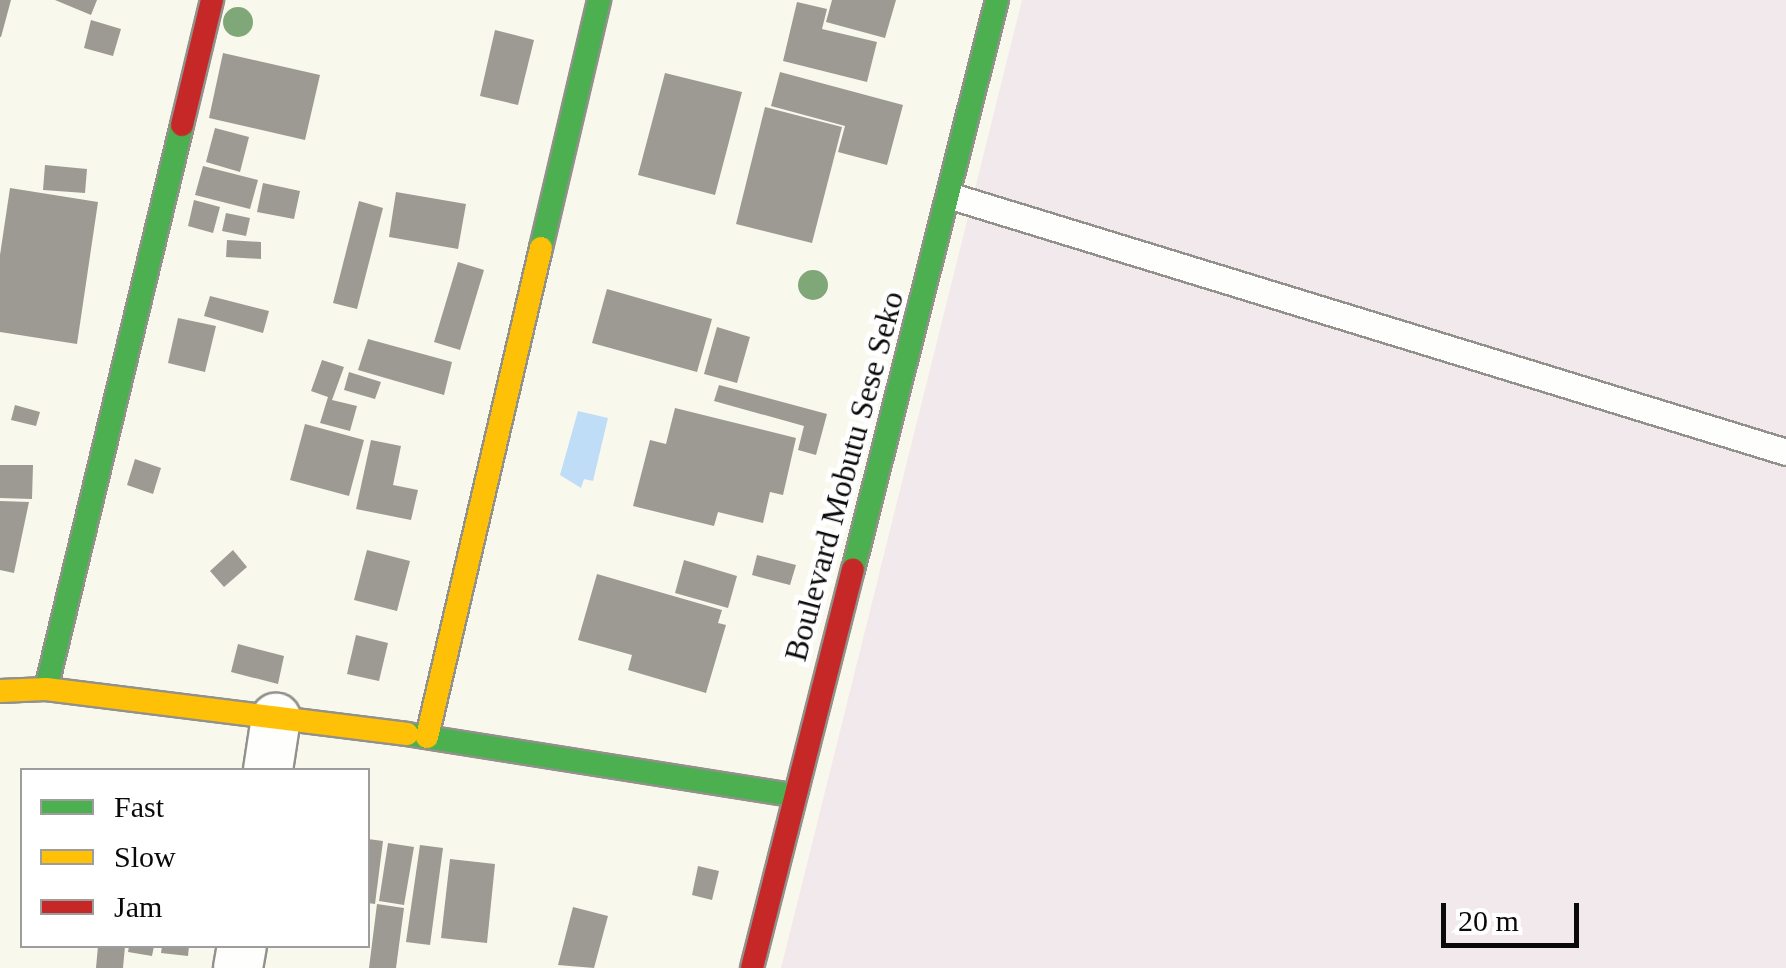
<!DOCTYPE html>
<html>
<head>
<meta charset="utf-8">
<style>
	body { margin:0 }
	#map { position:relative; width:1786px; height:968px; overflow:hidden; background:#f9f8ed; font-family:Georgia,serif }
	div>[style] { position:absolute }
	.industrial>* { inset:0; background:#f1e9eb }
	.water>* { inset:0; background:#c0ddf7 }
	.building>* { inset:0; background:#9c9a93 }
	.roads { filter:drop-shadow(2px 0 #92918c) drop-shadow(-2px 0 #92918c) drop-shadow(0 2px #92918c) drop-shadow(0 -2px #92918c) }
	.lane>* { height:25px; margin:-12.5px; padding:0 12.5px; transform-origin:12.5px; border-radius:12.5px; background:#fefefc }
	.street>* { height:48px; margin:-24px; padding:0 24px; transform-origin:24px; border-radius:24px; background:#fefefc }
	.fast>* { height:22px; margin:-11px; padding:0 11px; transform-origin:11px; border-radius:11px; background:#4caf50 }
	.slow>* { height:22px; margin:-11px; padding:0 11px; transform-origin:11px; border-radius:11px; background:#ffc107 }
	.jam>* { height:22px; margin:-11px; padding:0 11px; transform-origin:11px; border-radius:11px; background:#c62828 }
	.trees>* { width:30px; height:30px; margin:-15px; border-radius:50%; background:#80a777 }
	span { translate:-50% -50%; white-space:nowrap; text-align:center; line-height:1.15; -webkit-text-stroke:10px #fff; paint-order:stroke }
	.street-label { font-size:32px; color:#0a0a0a }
	.legend { position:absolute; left:20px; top:768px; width:350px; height:180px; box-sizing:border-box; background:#fff; border:2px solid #9d9d9d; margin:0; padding:12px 18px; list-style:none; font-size:30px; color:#0a0a0a }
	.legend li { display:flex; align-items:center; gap:20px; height:50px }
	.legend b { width:50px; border:2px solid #9d9d9d }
	.scale { position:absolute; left:1441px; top:903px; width:138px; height:45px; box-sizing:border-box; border:5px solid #0a0a0a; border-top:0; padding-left:12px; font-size:30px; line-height:35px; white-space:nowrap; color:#0a0a0a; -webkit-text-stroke:8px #fff; paint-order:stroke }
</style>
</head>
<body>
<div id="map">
	<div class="industrial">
		<i style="clip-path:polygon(1022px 0,1786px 0,1786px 968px,781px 968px)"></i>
	</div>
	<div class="water">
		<i style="clip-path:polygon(578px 411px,608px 418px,593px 481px,584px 479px,581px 488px,560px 475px)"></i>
	</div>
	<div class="building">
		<i style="clip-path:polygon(0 0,11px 0,1px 37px,0 37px)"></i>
		<i style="clip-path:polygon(55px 0,97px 0,91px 15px)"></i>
		<i style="clip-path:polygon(832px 0,896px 0,885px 38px,826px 22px)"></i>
		<i style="clip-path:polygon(797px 2px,827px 9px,822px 29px,877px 42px,867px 82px,783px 61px)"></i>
		<i style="clip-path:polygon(91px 20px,121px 29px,113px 56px,84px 48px)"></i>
		<i style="clip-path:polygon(495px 30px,534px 40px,518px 105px,480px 96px)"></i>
		<i style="clip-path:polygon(223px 53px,320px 75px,305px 140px,209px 118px)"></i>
		<i style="clip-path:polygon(780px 72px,903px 105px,887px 165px,838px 152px,845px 126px,771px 106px)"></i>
		<i style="clip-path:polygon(665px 73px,742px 92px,715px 195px,638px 175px)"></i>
		<i style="clip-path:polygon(765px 107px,842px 127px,812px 243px,736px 224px)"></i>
		<i style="clip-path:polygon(215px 128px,249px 137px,240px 172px,206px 162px)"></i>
		<i style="clip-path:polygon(45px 165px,87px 169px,85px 193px,43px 190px)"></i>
		<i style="clip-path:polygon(203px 166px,258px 180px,250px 209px,195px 195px)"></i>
		<i style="clip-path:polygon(263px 183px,300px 191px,294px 219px,257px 212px)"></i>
		<i style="clip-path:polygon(10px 188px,98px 202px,77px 344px,0 332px,0 255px)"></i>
		<i style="clip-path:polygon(396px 192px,466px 204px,458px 249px,389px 237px)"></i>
		<i style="clip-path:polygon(194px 200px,220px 207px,213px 233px,188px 226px)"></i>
		<i style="clip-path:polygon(359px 201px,383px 208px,357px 309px,333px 303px)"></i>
		<i style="clip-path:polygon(226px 213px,250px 218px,246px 236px,222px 231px)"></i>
		<i style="clip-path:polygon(227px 240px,261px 242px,261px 259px,226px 257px)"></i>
		<i style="clip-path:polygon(458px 262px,484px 270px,460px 350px,434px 342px)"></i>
		<i style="clip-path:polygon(607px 289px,712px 319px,697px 372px,592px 343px)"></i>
		<i style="clip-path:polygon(210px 296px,269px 311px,263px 333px,204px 316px)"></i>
		<i style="clip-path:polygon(178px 318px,216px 326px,205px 372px,168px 363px)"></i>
		<i style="clip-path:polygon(717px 327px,750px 337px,737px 383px,704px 374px)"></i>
		<i style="clip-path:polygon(368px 339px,452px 362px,444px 395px,358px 370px)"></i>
		<i style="clip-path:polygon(322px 360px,344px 367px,332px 400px,357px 406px,350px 431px,320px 423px,328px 397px,311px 391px)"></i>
		<i style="clip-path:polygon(349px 372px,381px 382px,375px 399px,344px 390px)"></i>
		<i style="clip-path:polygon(719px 385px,827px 414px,816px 455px,798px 450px,804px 426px,714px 401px)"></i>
		<i style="clip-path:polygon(15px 405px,40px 412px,36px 426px,11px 420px)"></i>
		<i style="clip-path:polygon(675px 408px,796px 438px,783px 495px,770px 492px,763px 523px,718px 512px,714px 526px,633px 506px,650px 440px,666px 444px)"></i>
		<i style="clip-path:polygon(305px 424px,364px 440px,349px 496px,290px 480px)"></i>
		<i style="clip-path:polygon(371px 440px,401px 446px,393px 485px,418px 490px,411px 520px,356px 509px)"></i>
		<i style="clip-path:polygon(135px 459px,161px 468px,153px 494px,127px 485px)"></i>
		<i style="clip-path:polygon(0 465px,33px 465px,32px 499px,0 498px)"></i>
		<i style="clip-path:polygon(0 501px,29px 502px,14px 573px,0 570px)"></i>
		<i style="clip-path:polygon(233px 550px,247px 567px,224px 587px,210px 571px)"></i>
		<i style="clip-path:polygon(367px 550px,410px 561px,397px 611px,354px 600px)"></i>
		<i style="clip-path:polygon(757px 555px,796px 565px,790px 585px,752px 575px)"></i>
		<i style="clip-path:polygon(684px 560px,737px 576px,728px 608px,675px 593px)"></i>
		<i style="clip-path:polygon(597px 574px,722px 610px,718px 623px,726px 625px,706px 693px,628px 670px,632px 655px,578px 640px)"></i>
		<i style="clip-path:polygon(356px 635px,388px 643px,379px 681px,347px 674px)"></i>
		<i style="clip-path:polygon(238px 644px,284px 656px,278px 684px,231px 672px)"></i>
		<i style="clip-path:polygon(368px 839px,383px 841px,375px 904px,368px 903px)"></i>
		<i style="clip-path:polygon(388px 843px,414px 847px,404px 905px,379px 901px)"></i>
		<i style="clip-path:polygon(420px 845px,443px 848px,430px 945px,406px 942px)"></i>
		<i style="clip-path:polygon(450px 859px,495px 864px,487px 943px,441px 938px)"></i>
		<i style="clip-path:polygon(698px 866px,719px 871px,712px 900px,692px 895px)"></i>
		<i style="clip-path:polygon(377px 904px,404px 908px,396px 968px,369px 968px)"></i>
		<i style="clip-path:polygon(573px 907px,608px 916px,594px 968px,558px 965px)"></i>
		<i style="clip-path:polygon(98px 946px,125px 946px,123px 968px,96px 968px)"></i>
		<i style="clip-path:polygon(129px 946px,154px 946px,152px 956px,128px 952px)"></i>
		<i style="clip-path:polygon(162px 946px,189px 946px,188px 956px,161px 953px)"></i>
	</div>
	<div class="roads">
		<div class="lane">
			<i style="left:951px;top:196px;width:873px;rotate:17.04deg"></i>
		</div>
		<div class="street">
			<i style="left:268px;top:770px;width:53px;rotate:-81.3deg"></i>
			<i style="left:238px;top:968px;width:22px;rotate:-80deg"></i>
		</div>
		<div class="fast">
			<i style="left:541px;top:248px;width:255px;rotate:-76.8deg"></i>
			<i style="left:853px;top:570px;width:588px;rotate:-75.82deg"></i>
			<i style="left:46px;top:689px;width:580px;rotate:-76.44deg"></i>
			<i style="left:407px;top:734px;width:392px;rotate:9deg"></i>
		</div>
		<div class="slow">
			<i style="left:0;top:691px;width:46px;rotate:-2.5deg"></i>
			<i style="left:46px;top:689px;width:364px;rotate:7.1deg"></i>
			<i style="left:427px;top:737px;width:502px;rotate:-76.88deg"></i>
		</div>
		<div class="jam">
			<i style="left:182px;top:125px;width:129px;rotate:-76.5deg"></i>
			<i style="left:752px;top:968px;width:411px;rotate:-75.8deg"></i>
		</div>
	</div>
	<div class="trees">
		<i style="left:238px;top:22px"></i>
		<i style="left:813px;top:285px"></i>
	</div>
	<div class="street-label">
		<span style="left:844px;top:476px;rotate:-75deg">Boulevard Mobutu Sese Seko</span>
	</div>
	<ul class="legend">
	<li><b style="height:12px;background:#4caf50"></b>Fast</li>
	<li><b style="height:12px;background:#ffc107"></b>Slow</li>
	<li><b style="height:12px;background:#c62828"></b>Jam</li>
	</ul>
	<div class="scale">20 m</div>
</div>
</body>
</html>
